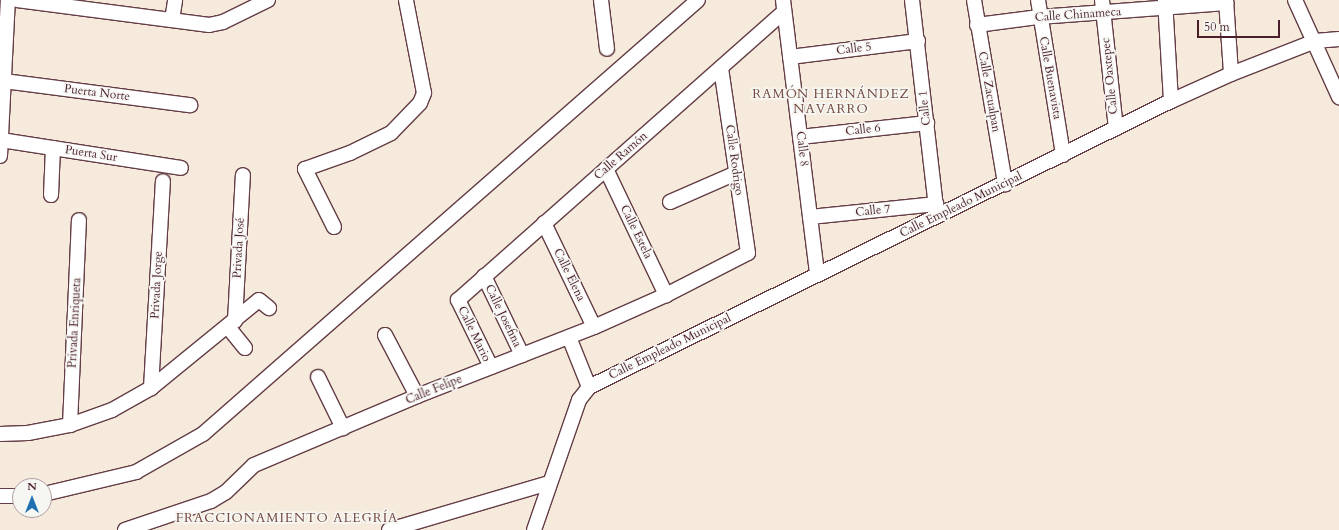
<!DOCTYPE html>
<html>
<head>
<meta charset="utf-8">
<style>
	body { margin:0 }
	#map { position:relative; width:1339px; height:530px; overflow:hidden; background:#f5eadb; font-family:Cardo,serif }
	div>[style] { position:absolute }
	.roads { filter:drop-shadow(1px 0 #643d45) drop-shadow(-1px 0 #643d45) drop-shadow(0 1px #643d45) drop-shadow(0 -1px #643d45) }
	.minor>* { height:14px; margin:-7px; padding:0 7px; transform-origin:7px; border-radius:7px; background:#fff }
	span { translate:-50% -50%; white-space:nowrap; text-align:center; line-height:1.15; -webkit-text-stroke:3.5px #f6f6f2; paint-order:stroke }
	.street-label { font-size:12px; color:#4a1f2b }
	.neighbourhood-label { font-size:13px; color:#764b42; letter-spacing:1px }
	.north { position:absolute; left:12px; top:478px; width:40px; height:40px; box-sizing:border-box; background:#f6f6f2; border:1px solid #b1a0a2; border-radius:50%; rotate:0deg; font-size:11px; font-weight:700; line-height:16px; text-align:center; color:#4a1f2b }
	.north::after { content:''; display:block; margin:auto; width:14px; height:18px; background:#1f6fb2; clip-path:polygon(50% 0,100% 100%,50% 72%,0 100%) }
	.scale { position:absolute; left:1197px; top:20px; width:83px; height:18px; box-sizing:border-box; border:2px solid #4a1f2b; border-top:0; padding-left:5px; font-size:12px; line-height:14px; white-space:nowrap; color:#4a1f2b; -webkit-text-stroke:3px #f6f6f2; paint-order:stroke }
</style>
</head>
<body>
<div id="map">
	<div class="roads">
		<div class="minor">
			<i style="left:17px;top:0;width:194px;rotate:7.4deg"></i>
			<i style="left:209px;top:25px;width:14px;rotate:-12deg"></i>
			<i style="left:223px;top:22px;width:50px;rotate:-26.1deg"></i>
			<i style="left:601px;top:0;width:49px;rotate:83deg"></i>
			<i style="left:783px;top:0;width:276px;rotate:82.9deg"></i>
			<i style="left:912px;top:0;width:217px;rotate:83.4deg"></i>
			<i style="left:974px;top:0;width:187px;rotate:80.4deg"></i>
			<i style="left:1038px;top:0;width:157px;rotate:80.8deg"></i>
			<i style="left:1102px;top:0;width:129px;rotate:83.8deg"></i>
			<i style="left:1165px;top:0;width:101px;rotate:86.6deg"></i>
			<i style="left:1226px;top:0;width:74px;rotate:86.1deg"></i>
			<i style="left:1295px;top:0;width:107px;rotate:65.6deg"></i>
			<i style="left:172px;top:20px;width:20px;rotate:-81deg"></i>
			<i style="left:977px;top:25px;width:63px;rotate:-7.4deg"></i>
			<i style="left:1039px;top:17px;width:188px;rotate:-4.3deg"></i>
			<i style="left:790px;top:57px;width:129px;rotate:-7.1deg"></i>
			<i style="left:4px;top:81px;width:188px;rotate:7.4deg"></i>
			<i style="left:800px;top:137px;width:128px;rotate:-6.3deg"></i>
			<i style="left:1px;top:140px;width:182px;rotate:8.8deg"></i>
			<i style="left:0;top:156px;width:156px;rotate:-87.1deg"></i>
			<i style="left:606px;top:169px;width:140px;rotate:64.5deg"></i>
			<i style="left:51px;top:195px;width:47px;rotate:-87.6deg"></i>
			<i style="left:670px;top:202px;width:72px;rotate:-23.7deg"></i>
			<i style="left:810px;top:217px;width:127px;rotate:-5.9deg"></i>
			<i style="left:544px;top:223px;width:115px;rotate:64.3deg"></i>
			<i style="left:334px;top:227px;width:65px;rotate:-116.6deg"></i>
			<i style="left:305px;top:169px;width:48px;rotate:-19.6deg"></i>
			<i style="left:350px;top:153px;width:46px;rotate:-26deg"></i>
			<i style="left:391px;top:133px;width:42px;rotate:-46deg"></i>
			<i style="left:420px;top:103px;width:11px;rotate:-68deg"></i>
			<i style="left:424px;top:93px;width:95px;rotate:-101deg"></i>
			<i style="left:484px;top:276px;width:88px;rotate:64.3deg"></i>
			<i style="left:235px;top:321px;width:146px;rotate:-86.9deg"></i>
			<i style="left:228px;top:327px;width:27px;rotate:51deg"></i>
			<i style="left:385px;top:335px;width:69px;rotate:62.3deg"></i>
			<i style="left:569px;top:337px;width:54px;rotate:68.2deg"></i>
			<i style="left:491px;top:367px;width:75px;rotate:-116.2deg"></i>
			<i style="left:458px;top:300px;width:435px;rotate:-41.5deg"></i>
			<i style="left:318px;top:377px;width:57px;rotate:63.9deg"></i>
			<i style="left:151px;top:388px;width:207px;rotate:-86.7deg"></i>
			<i style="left:70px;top:425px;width:205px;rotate:-87.5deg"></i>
			<i style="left:0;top:434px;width:28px;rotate:-2deg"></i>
			<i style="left:28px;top:433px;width:43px;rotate:-10.8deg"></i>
			<i style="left:70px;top:425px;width:45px;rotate:-19.7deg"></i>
			<i style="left:112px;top:410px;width:45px;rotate:-29.4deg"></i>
			<i style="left:151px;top:388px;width:139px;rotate:-39.2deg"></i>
			<i style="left:259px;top:300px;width:13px;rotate:39deg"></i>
			<i style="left:44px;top:494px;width:95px;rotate:-13.4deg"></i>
			<i style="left:136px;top:472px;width:77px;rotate:-29.6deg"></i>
			<i style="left:203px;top:434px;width:658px;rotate:-41.24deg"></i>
			<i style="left:0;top:496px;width:20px"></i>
			<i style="left:125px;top:530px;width:91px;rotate:-18.6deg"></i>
			<i style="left:211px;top:501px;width:17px;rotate:-31deg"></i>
			<i style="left:226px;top:492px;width:39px;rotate:-44deg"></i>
			<i style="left:254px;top:465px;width:177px;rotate:-22.9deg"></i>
			<i style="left:417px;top:396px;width:190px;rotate:-21.3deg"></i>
			<i style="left:594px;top:327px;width:79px;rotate:-24deg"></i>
			<i style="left:666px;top:295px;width:92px;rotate:-27.1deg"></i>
			<i style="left:748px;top:253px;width:187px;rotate:-98.3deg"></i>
			<i style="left:389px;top:530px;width:167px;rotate:-16.4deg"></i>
			<i style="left:534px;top:530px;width:138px;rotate:-70.9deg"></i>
			<i style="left:579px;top:400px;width:16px;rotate:-52deg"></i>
			<i style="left:589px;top:387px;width:648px;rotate:-26.17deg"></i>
			<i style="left:1171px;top:101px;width:66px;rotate:-24.2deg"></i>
			<i style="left:1231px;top:74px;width:90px;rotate:-21.4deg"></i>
			<i style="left:1315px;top:41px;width:24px;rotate:-5deg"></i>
		</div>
	</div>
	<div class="street-label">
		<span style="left:1078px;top:15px;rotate:-4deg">Calle Chinameca</span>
		<span style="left:854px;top:49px;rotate:-7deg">Calle 5</span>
		<span style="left:1110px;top:76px;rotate:-96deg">Calle Oaxtepec</span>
		<span style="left:1050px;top:78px;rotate:80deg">Calle Buenavista</span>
		<span style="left:989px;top:92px;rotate:80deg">Calle Zacualpan</span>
		<span style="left:97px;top:93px;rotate:7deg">Puerta Norte</span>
		<span style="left:925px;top:108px;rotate:-96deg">Calle 1</span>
		<span style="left:863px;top:130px;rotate:-6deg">Calle 6</span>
		<span style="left:802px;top:149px;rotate:83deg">Calle 8</span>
		<span style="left:91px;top:154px;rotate:9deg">Puerta Sur</span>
		<span style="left:621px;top:156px;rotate:-41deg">Calle Ramón</span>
		<span style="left:734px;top:160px;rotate:82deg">Calle Rodrigo</span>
		<span style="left:961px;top:205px;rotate:-26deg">Calle Empleado Municipal</span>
		<span style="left:873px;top:211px;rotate:-6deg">Calle 7</span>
		<span style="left:636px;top:232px;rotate:64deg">Calle Estela</span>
		<span style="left:239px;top:248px;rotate:-87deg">Privada José</span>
		<span style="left:569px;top:275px;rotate:64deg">Calle Elena</span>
		<span style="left:157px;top:285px;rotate:-87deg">Privada Jorge</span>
		<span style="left:503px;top:316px;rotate:64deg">Calle Josefina</span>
		<span style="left:75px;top:323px;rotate:-87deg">Privada Enriqueta</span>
		<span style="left:474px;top:334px;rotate:64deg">Calle Mario</span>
		<span style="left:670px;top:347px;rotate:-26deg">Calle Empleado Municipal</span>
		<span style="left:434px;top:390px;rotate:-22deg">Calle Felipe</span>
	</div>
	<div class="neighbourhood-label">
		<span style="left:831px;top:102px">RAMÓN HERNÁNDEZ<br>NAVARRO</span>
		<span style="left:287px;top:518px">FRACCIONAMIENTO ALEGRÍA</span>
	</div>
	<div class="north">N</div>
	<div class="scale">50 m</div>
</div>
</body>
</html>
